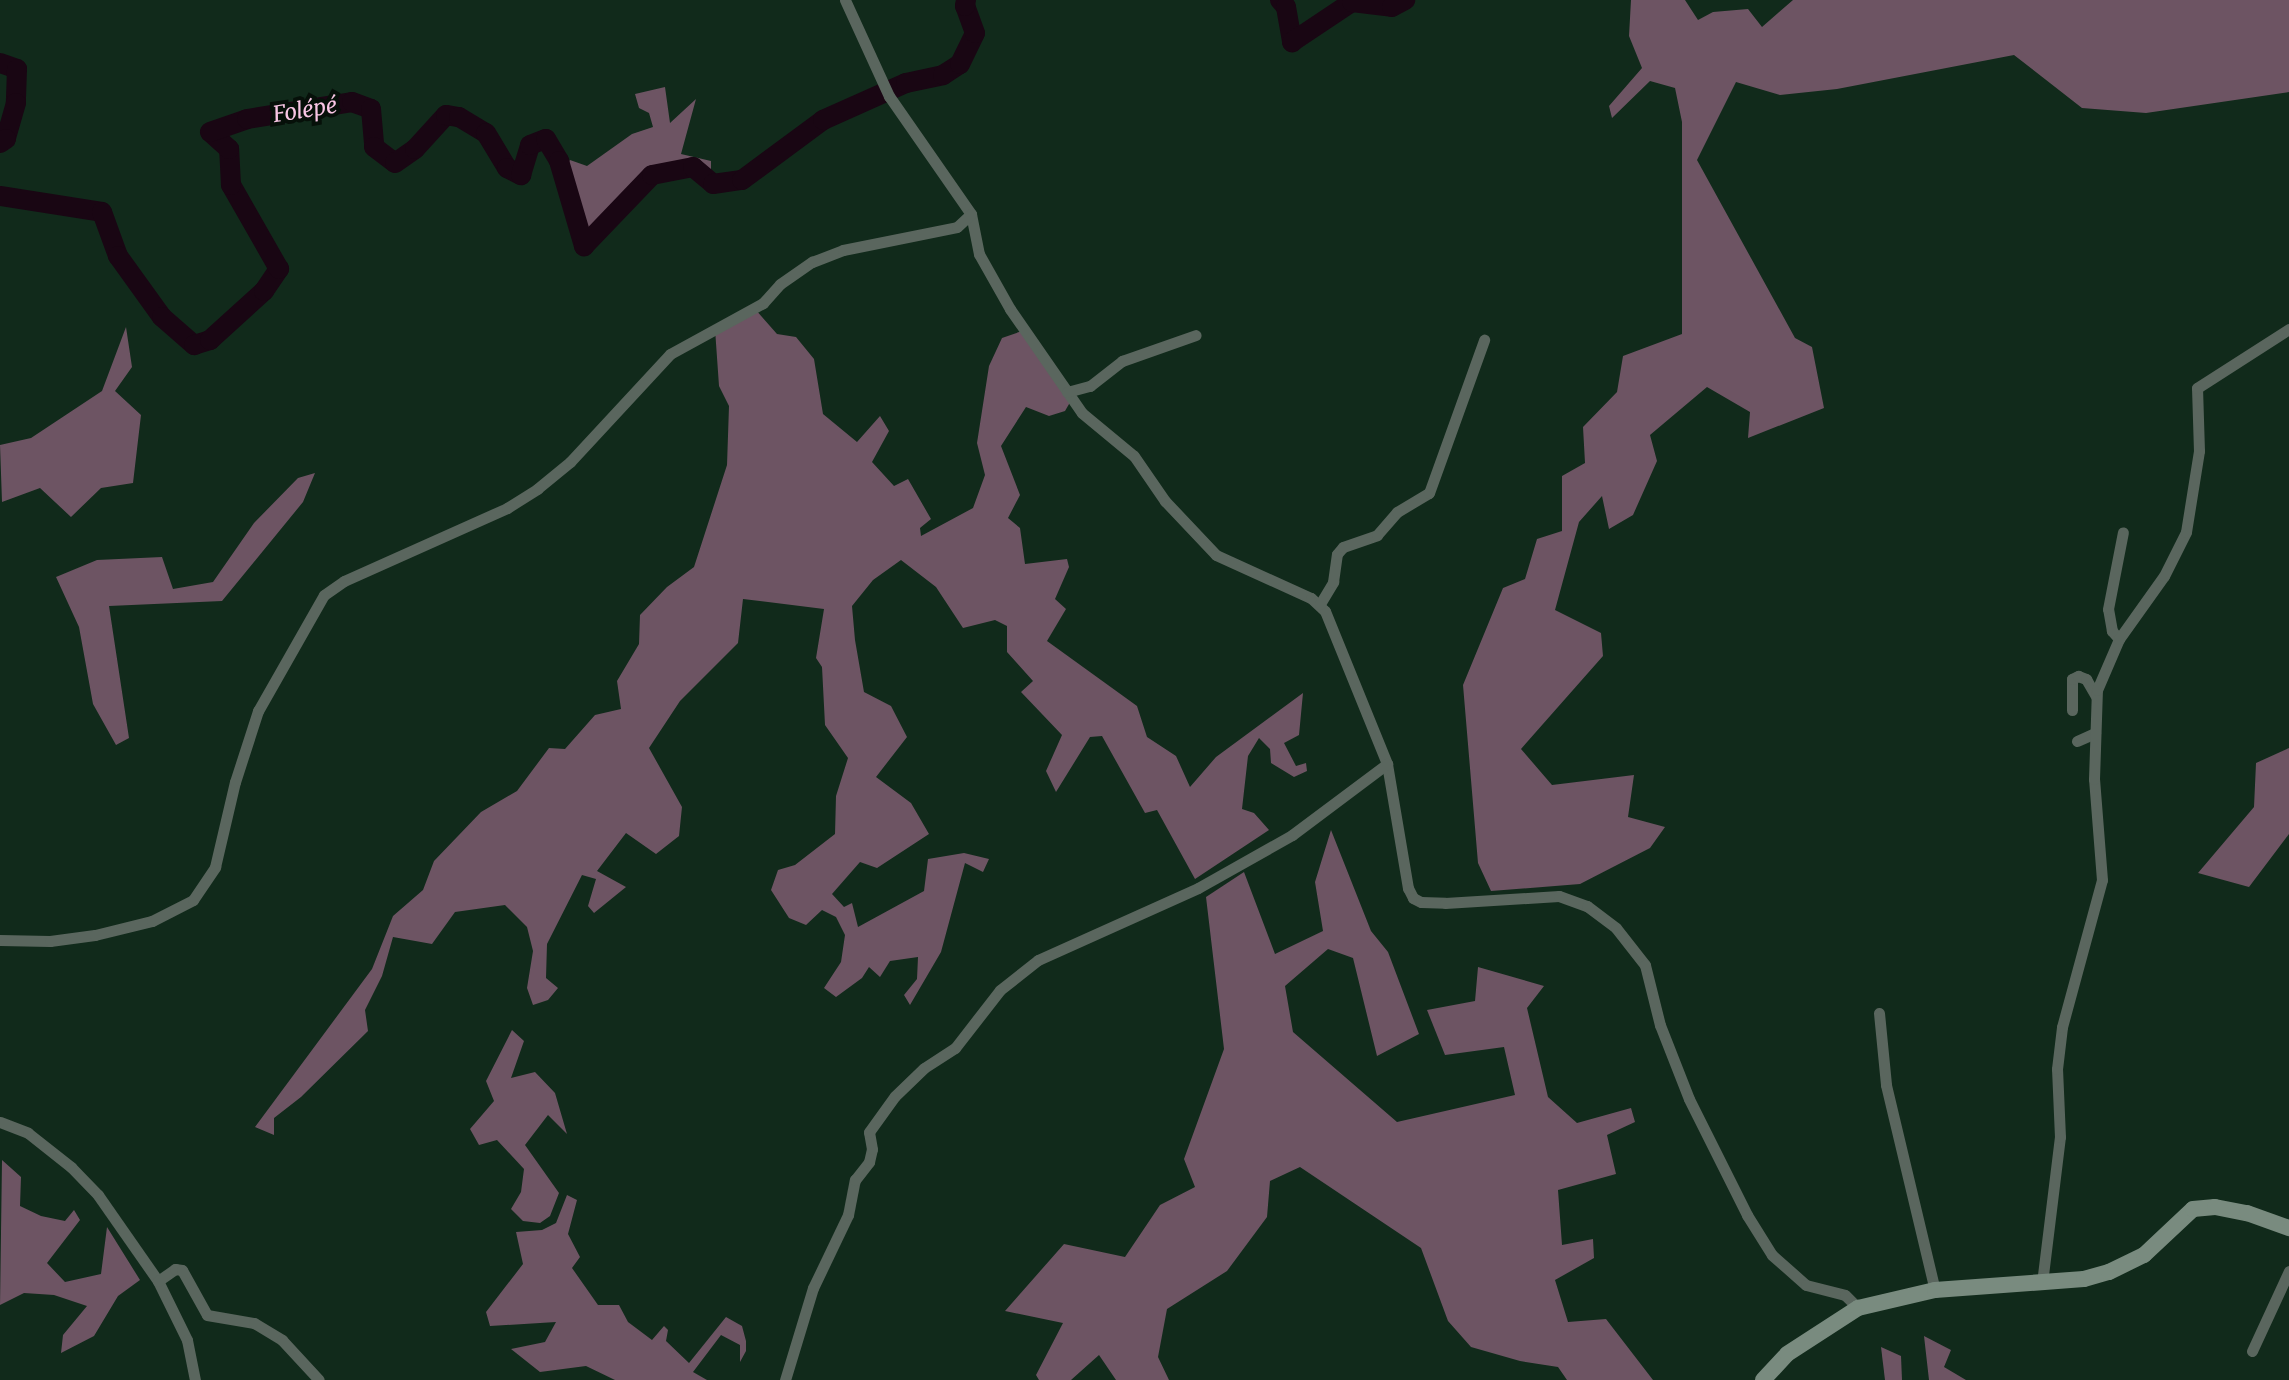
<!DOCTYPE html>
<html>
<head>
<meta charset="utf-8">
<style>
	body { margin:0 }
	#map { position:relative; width:2289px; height:1380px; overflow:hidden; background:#112a1b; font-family:Merriweather,serif }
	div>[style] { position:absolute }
	.forest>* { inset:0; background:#6d5463 }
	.river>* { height:20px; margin:-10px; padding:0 10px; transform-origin:10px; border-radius:10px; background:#190613 }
	.street>* { height:11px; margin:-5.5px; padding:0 5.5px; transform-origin:5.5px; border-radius:5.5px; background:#5a665e }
	.secondary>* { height:16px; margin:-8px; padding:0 8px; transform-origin:8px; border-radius:8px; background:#798b7f }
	span { translate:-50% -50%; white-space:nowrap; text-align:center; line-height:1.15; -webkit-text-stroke:8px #061009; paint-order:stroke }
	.water-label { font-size:22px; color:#f9c6e5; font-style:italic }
</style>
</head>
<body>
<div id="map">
	<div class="forest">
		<i style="clip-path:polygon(1631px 0,1685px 0,1698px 20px,1713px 12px,1748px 9px,1762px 27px,1793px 0,2289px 0,2289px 92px,2146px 113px,2082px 108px,2014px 55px,1837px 89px,1780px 95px,1736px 82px,1697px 160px,1795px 338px,1812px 347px,1824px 408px,1748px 438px,1750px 412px,1707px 387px,1650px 435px,1657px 461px,1633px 515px,1609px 529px,1602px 496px,1579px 522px,1555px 610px,1601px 633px,1603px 656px,1521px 749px,1552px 785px,1634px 775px,1628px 817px,1665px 827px,1650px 848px,1580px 884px,1491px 891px,1478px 863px,1463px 685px,1503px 588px,1525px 579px,1537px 539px,1562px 531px,1562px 476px,1585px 463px,1583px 427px,1617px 392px,1623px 356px,1682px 334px,1682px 122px,1675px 88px,1650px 81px,1612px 118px,1609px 106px,1642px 68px,1629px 36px)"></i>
		<i style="clip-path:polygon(665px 87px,670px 123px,696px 99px,681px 154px,711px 161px,711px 176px,680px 165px,650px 167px,606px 214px,598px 236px,588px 236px,579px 226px,575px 198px,560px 169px,570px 160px,587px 166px,632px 134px,653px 127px,649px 113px,639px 108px,635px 94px)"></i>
		<i style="clip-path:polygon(755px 309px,777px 334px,796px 337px,814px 359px,823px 414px,857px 442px,880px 416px,889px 431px,872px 462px,894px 486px,908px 479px,931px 519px,920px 528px,921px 536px,973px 508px,985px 475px,977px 443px,989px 366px,1002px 338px,1022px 331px,1039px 358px,1076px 392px,1065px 411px,1049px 416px,1026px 407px,1001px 446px,1020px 495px,1008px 518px,1020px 528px,1025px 564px,1067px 559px,1069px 567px,1055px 599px,1066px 609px,1047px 641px,1137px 706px,1147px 737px,1176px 756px,1190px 787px,1216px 757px,1303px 693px,1299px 735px,1284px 743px,1296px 766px,1306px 763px,1307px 771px,1294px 777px,1271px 763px,1270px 749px,1259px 738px,1248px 756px,1242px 809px,1254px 813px,1269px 830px,1195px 879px,1157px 810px,1145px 813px,1102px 736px,1090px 737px,1056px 792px,1046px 771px,1062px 735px,1021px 692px,1033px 681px,1007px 652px,1007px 626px,995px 620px,963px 628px,936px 587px,901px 560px,873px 580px,852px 606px,855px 640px,864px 692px,891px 706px,907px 737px,876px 777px,911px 803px,929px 834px,877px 868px,860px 862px,832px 894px,844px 907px,852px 903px,858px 927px,924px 891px,928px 859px,964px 853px,989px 859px,983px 872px,965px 863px,941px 952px,910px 1005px,904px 995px,917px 979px,918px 957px,890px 961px,880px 977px,869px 967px,862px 978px,836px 997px,824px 988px,841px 962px,845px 935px,836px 917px,822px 910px,806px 925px,789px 918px,771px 890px,778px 870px,795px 865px,835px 834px,836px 796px,848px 758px,825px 725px,822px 667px,816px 658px,824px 609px,743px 599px,738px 643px,680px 701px,649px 748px,682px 807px,679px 836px,656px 854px,626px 833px,597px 871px,626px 887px,594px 913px,588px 906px,596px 879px,582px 875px,547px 944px,546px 978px,558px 988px,548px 1000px,533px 1005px,527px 988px,533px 951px,527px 927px,505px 905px,455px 912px,432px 944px,393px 937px,382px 976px,365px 1010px,368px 1031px,301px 1097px,274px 1118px,274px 1135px,255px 1127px,372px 969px,393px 916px,423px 890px,434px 861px,481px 812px,517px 791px,549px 748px,565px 749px,595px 715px,621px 709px,617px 681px,639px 644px,640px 615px,667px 587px,694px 567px,727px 465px,729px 406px,719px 386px,715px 329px)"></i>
		<i style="clip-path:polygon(126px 327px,132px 367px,115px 391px,141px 415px,133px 483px,101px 488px,71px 517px,40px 488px,2px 502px,0 445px,31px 438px,102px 391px)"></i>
		<i style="clip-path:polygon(315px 473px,303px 502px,222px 601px,109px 606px,129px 738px,116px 745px,93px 704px,79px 627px,56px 577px,97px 560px,162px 557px,173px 589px,213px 582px,254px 523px,298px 478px)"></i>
		<i style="clip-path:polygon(2289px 748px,2289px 834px,2249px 887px,2198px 873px,2254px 807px,2256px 763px)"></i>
		<i style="clip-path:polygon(1331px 830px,1371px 931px,1388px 952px,1419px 1034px,1377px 1056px,1353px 958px,1328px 949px,1285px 986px,1293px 1032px,1397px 1122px,1515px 1095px,1504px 1047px,1445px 1055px,1427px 1010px,1475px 1001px,1478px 967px,1544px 986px,1527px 1008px,1548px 1097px,1577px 1123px,1631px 1108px,1635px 1122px,1607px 1135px,1616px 1174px,1558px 1190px,1562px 1245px,1593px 1239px,1594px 1258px,1555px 1280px,1568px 1322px,1606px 1319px,1653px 1380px,1567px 1380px,1558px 1367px,1520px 1361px,1471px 1347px,1448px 1321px,1421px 1248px,1300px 1167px,1270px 1181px,1267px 1217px,1227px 1271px,1167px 1309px,1158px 1357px,1169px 1380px,1116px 1380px,1099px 1355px,1071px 1380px,1039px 1380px,1036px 1375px,1063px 1323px,1005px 1311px,1064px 1244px,1125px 1257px,1160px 1205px,1195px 1187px,1184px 1159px,1224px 1049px,1206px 897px,1244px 872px,1275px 954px,1323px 931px,1315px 882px)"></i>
		<i style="clip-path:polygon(512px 1030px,524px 1041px,511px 1078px,535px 1072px,555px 1093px,567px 1134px,548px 1115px,525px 1145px,559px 1193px,550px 1216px,540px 1223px,523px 1221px,511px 1209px,521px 1192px,524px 1169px,497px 1140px,479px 1145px,470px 1129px,494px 1101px,486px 1081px)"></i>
		<i style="clip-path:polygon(2px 1160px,21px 1177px,20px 1206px,41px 1216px,65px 1221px,74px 1210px,80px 1220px,47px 1263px,65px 1282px,101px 1274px,107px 1227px,140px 1280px,118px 1296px,94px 1336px,61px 1353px,63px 1335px,87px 1306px,54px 1295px,24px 1293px,0 1305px)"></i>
		<i style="clip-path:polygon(567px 1195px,577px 1200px,568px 1234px,580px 1257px,572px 1268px,598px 1305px,619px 1305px,628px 1322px,652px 1340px,664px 1326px,668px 1330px,666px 1341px,689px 1363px,726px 1317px,742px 1326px,746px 1341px,746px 1351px,740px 1362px,740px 1345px,721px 1335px,693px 1372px,707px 1380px,615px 1380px,586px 1366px,540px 1372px,511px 1349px,545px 1342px,556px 1322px,490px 1326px,486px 1312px,523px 1264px,516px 1232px,542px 1230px,556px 1223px)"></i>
		<i style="clip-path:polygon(1924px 1336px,1951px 1350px,1944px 1367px,1966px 1380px,1929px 1380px)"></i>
		<i style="clip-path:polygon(1881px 1347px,1901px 1356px,1902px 1380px,1885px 1380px)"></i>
	</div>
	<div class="river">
		<i style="left:1280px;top:0;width:9px;rotate:49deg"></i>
		<i style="left:1286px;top:7px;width:36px;rotate:80deg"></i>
		<i style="left:1292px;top:42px;width:72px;rotate:-33.7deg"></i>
		<i style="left:1352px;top:2px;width:40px;rotate:7.1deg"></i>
		<i style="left:1392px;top:7px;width:15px;rotate:-28deg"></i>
		<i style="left:0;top:63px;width:18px;rotate:19deg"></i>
		<i style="left:17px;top:69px;width:34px;rotate:92deg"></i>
		<i style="left:16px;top:103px;width:37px;rotate:106deg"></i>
		<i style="left:6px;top:139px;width:7px;rotate:146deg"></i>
		<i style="left:0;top:196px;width:103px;rotate:8.9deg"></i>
		<i style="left:102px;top:212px;width:47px;rotate:70deg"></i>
		<i style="left:118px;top:256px;width:75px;rotate:54.2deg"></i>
		<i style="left:162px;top:317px;width:43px;rotate:41.2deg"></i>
		<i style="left:194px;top:345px;width:17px;rotate:-17deg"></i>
		<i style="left:210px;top:340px;width:73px;rotate:-42.2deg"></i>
		<i style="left:264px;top:291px;width:27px;rotate:-56deg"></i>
		<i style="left:279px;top:269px;width:97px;rotate:-119.7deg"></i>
		<i style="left:231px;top:185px;width:36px;rotate:-93deg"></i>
		<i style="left:229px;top:149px;width:25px;rotate:-138deg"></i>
		<i style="left:210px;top:132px;width:39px;rotate:-19deg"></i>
		<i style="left:247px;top:119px;width:106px;rotate:-9.2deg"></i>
		<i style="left:352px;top:102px;width:20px;rotate:20deg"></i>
		<i style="left:371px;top:109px;width:38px;rotate:85deg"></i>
		<i style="left:374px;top:147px;width:26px;rotate:37deg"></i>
		<i style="left:395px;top:163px;width:24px;rotate:-35deg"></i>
		<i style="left:415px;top:149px;width:46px;rotate:-47.6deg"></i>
		<i style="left:446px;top:115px;width:13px;rotate:9deg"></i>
		<i style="left:459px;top:117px;width:31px;rotate:31deg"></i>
		<i style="left:486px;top:133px;width:41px;rotate:59deg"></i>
		<i style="left:507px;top:168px;width:16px;rotate:27deg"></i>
		<i style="left:521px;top:175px;width:31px;rotate:-73deg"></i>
		<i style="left:530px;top:145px;width:17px;rotate:-21deg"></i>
		<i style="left:546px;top:139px;width:26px;rotate:59deg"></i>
		<i style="left:559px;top:161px;width:89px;rotate:73.6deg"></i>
		<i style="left:584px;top:246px;width:98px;rotate:-46.2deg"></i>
		<i style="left:652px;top:175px;width:42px;rotate:-11deg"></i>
		<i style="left:693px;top:167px;width:26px;rotate:40deg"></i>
		<i style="left:713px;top:184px;width:29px;rotate:-8deg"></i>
		<i style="left:742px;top:180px;width:101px;rotate:-36.5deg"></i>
		<i style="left:823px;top:120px;width:91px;rotate:-24deg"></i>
		<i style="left:906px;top:83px;width:38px;rotate:-12deg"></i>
		<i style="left:943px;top:75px;width:20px;rotate:-33deg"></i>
		<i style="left:960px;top:64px;width:34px;rotate:-64deg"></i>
		<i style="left:975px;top:33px;width:29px;rotate:-110deg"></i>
		<i style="left:965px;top:6px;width:6px;rotate:-81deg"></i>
	</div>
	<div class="street">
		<i style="left:845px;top:0;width:106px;rotate:65.4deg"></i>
		<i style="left:889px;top:96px;width:144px;rotate:55.2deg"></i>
		<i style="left:971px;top:214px;width:41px;rotate:78.7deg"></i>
		<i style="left:979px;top:254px;width:63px;rotate:60.6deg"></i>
		<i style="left:1010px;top:309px;width:126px;rotate:55.3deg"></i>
		<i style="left:1082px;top:413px;width:67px;rotate:39.6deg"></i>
		<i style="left:1134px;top:456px;width:55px;rotate:55.4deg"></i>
		<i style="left:1165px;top:501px;width:74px;rotate:46.6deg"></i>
		<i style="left:1216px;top:555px;width:104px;rotate:24.4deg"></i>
		<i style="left:1311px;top:598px;width:19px;rotate:43deg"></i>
		<i style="left:1325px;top:611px;width:165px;rotate:67.9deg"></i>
		<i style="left:1387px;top:764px;width:126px;rotate:80.4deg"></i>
		<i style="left:1408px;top:888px;width:11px;rotate:63deg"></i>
		<i style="left:1413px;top:898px;width:9px;rotate:27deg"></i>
		<i style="left:1421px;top:902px;width:24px;rotate:2deg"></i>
		<i style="left:1445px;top:903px;width:114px;rotate:-3.5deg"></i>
		<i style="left:1559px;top:896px;width:30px;rotate:20deg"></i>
		<i style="left:1587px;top:906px;width:36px;rotate:37deg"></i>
		<i style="left:1616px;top:928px;width:47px;rotate:51.9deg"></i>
		<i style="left:1645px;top:965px;width:62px;rotate:76deg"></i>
		<i style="left:1660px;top:1025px;width:79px;rotate:68.6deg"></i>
		<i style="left:1689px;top:1099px;width:130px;rotate:63.4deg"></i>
		<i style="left:1747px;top:1215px;width:47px;rotate:58deg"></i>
		<i style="left:1772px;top:1255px;width:45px;rotate:41.4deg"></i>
		<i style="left:1806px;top:1285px;width:40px;rotate:14.4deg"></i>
		<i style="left:1845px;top:1295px;width:18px;rotate:45deg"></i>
		<i style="left:1067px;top:392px;width:24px;rotate:-15deg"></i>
		<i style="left:1090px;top:386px;width:41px;rotate:-38deg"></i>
		<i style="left:1122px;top:361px;width:78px;rotate:-19.4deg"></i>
		<i style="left:1320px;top:604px;width:26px;rotate:-59deg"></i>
		<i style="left:1333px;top:582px;width:28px;rotate:-82deg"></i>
		<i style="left:1337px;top:554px;width:9px;rotate:-49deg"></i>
		<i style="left:1343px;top:547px;width:36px;rotate:-19deg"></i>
		<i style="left:1377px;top:535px;width:30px;rotate:-49deg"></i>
		<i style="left:1397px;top:512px;width:37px;rotate:-31deg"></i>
		<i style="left:1429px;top:493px;width:163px;rotate:-70.2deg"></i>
		<i style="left:2119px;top:639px;width:11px;rotate:-131deg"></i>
		<i style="left:2112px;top:631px;width:22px;rotate:-100deg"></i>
		<i style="left:2108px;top:609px;width:78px;rotate:-79deg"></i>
		<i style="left:2072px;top:710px;width:31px;rotate:-90deg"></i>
		<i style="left:2072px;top:679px;width:7px;rotate:-27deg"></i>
		<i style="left:2078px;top:676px;width:9px;rotate:21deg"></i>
		<i style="left:2086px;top:679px;width:20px;rotate:60deg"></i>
		<i style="left:2077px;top:741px;width:20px;rotate:-24deg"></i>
		<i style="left:0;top:940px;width:50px;rotate:1.1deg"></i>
		<i style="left:50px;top:941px;width:45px;rotate:-7.6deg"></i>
		<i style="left:95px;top:935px;width:59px;rotate:-13.8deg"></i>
		<i style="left:152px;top:921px;width:46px;rotate:-27.1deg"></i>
		<i style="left:193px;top:900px;width:40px;rotate:-56deg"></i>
		<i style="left:215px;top:867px;width:87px;rotate:-76.8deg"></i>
		<i style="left:235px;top:782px;width:75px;rotate:-72.1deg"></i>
		<i style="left:258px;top:711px;width:133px;rotate:-60.4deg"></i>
		<i style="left:324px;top:595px;width:24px;rotate:-35deg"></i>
		<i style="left:344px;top:581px;width:179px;rotate:-24.1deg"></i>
		<i style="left:507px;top:508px;width:36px;rotate:-32deg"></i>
		<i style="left:537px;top:489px;width:43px;rotate:-39.3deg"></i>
		<i style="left:570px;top:462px;width:147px;rotate:-47.2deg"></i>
		<i style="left:670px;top:354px;width:106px;rotate:-28.7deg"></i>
		<i style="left:763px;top:303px;width:25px;rotate:-48deg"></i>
		<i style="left:780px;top:284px;width:39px;rotate:-35deg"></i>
		<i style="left:812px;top:262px;width:33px;rotate:-21deg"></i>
		<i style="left:843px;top:250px;width:116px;rotate:-11.4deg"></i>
		<i style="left:957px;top:227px;width:19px;rotate:-43deg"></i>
		<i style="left:1879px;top:1013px;width:72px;rotate:84.4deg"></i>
		<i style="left:1886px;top:1085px;width:211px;rotate:76.6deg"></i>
		<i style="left:0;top:1122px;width:30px;rotate:21deg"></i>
		<i style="left:28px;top:1133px;width:55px;rotate:38.3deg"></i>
		<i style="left:71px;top:1167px;width:39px;rotate:46deg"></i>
		<i style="left:98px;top:1195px;width:105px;rotate:55.1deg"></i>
		<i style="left:158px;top:1281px;width:66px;rotate:63.8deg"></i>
		<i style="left:187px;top:1340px;width:41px;rotate:78.7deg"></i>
		<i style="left:158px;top:1281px;width:21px;rotate:-35deg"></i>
		<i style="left:175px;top:1269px;width:7px;rotate:8deg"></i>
		<i style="left:182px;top:1270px;width:51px;rotate:60.9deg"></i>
		<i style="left:207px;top:1315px;width:48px;rotate:9.7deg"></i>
		<i style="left:254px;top:1323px;width:33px;rotate:31deg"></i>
		<i style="left:282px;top:1340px;width:54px;rotate:47.2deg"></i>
		<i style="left:2042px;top:1283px;width:147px;rotate:-83deg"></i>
		<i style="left:2060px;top:1137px;width:68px;rotate:-92.5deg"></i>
		<i style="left:2057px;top:1069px;width:42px;rotate:-83.2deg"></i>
		<i style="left:2062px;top:1027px;width:152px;rotate:-74.8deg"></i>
		<i style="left:2102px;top:880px;width:101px;rotate:-94.5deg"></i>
		<i style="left:2094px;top:779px;width:89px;rotate:-88.1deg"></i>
		<i style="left:2097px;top:690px;width:56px;rotate:-66.7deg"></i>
		<i style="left:2119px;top:639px;width:77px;rotate:-54.5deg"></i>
		<i style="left:2164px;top:576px;width:49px;rotate:-63.4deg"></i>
		<i style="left:2186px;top:532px;width:82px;rotate:-80.9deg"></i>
		<i style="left:2199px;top:451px;width:63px;rotate:-91.8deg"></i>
		<i style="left:2197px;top:388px;width:109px;rotate:-32.7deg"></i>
		<i style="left:2252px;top:1351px;width:88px;rotate:-65.2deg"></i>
		<i style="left:785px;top:1380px;width:96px;rotate:-73.1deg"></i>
		<i style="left:813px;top:1288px;width:81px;rotate:-64.4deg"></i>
		<i style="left:848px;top:1215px;width:36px;rotate:-79deg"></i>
		<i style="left:855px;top:1180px;width:23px;rotate:-52deg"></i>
		<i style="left:869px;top:1162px;width:13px;rotate:-77deg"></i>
		<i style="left:872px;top:1149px;width:17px;rotate:-100deg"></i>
		<i style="left:869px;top:1132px;width:44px;rotate:-54.2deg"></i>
		<i style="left:895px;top:1096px;width:40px;rotate:-44deg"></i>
		<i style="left:924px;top:1068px;width:37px;rotate:-33deg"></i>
		<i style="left:955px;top:1048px;width:73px;rotate:-52.2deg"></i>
		<i style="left:1000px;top:990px;width:48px;rotate:-38.3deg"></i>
		<i style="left:1038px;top:960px;width:175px;rotate:-24.2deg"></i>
		<i style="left:1198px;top:888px;width:108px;rotate:-29.4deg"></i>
		<i style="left:1292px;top:835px;width:119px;rotate:-36.8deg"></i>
	</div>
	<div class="secondary">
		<i style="left:1763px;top:1380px;width:35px;rotate:-47deg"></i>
		<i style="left:1787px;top:1354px;width:85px;rotate:-32.9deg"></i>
		<i style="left:1858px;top:1308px;width:79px;rotate:-13.2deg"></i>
		<i style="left:1935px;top:1290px;width:149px;rotate:-4.2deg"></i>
		<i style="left:2084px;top:1279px;width:26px;rotate:-16deg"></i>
		<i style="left:2109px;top:1272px;width:39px;rotate:-26deg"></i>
		<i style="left:2144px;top:1255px;width:67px;rotate:-43.2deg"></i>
		<i style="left:2193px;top:1209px;width:22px;rotate:-5deg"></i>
		<i style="left:2215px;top:1207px;width:33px;rotate:11deg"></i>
		<i style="left:2247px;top:1213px;width:45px;rotate:19.7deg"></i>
	</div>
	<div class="water-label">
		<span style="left:305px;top:110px;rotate:-9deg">Folépé</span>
	</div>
</div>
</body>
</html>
